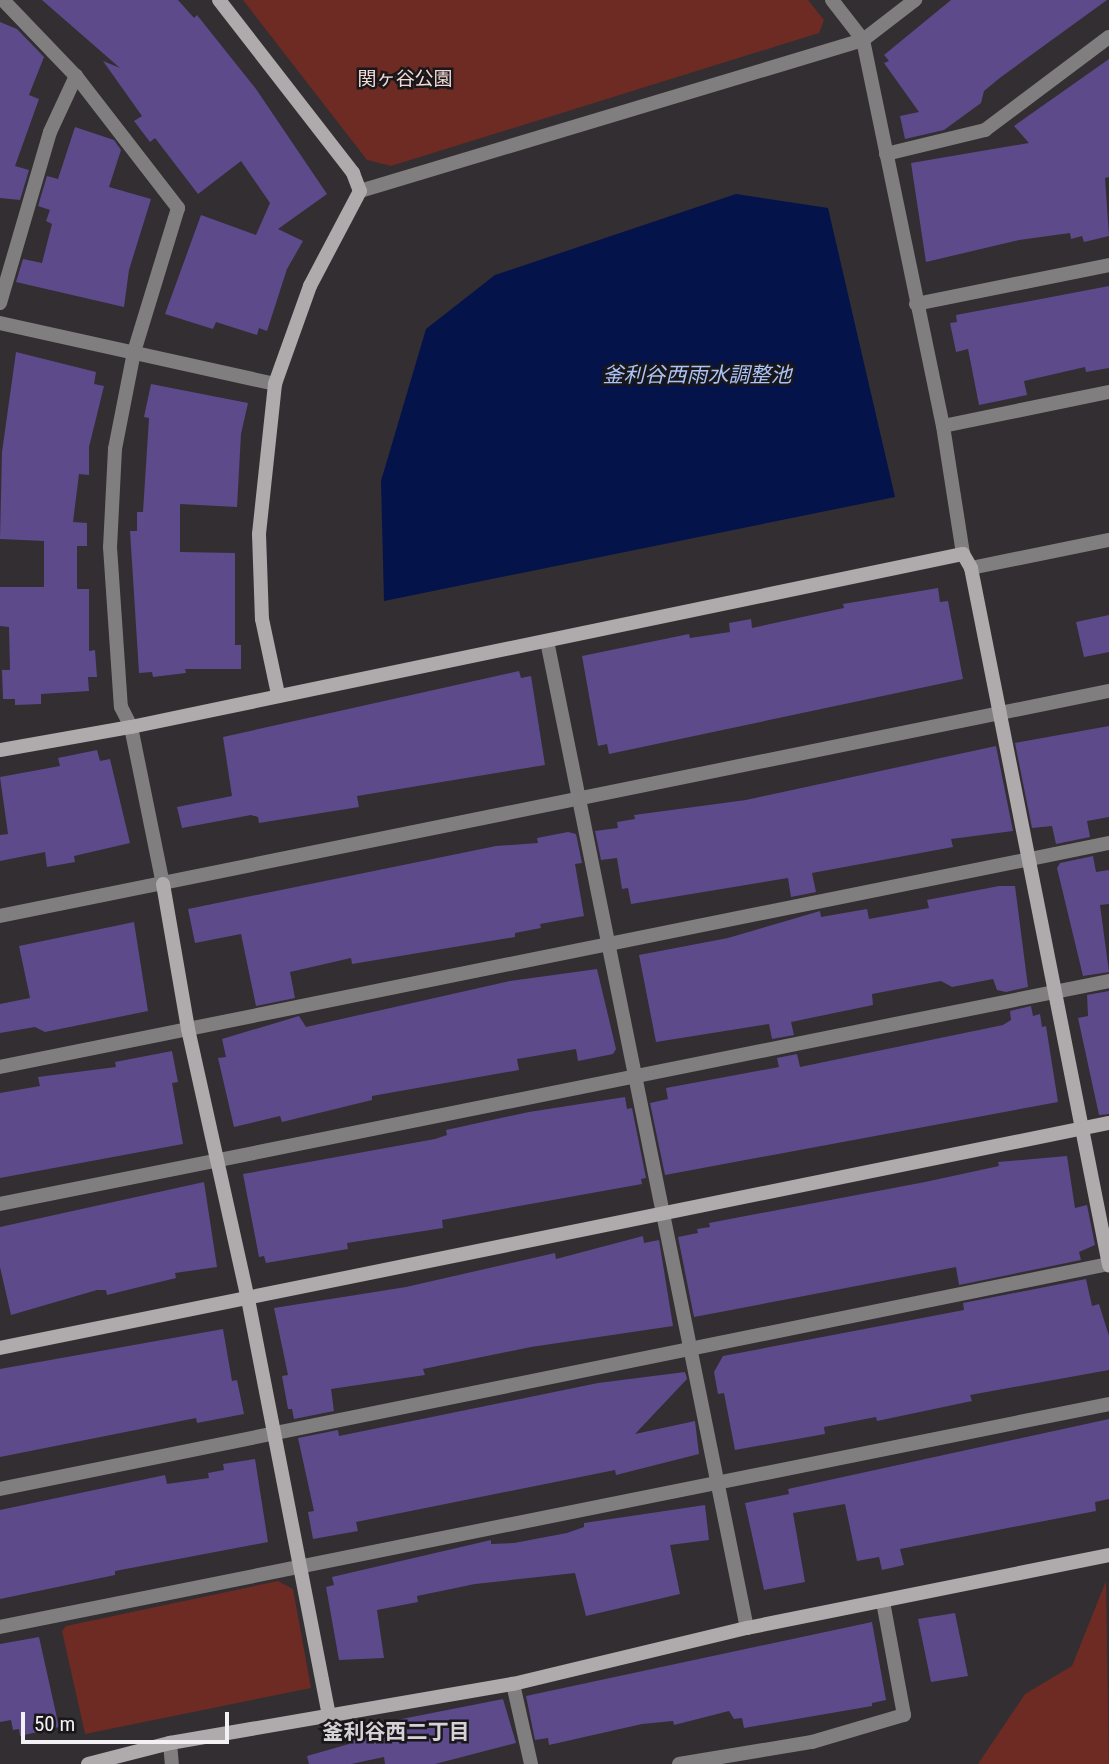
<!DOCTYPE html>
<html>
<head>
<meta charset="utf-8">
<style>
	body { margin:0 }
	#map { position:relative; width:1109px; height:1764px; overflow:hidden; background:#322e32; font-family:"Roboto Condensed","Noto Sans JP",sans-serif }
	div>[style] { position:absolute }
	.green>* { inset:0; background:#6d2b23 }
	.water>* { inset:0; background:#04134a }
	.building>* { inset:0; background:#5d4a8b }
	.street>* { height:14px; margin:-7px; padding:0 7px; transform-origin:7px; border-radius:7px; background:#817e7f }
	.secondary>* { height:14px; margin:-7px; padding:0 7px; transform-origin:7px; border-radius:7px; background:#afaaab }
	span { translate:-50% -50%; white-space:nowrap; text-align:center; line-height:1.15; -webkit-text-stroke:5px #191719; paint-order:stroke }
	.park-label { font-size:19px; color:#f2dad6 }
	.water-label { font-size:21px; color:#aac3f8; font-style:italic }
	.neighbourhood-label { font-size:21px; color:#d6d1d6; font-weight:700 }
	.scale { position:absolute; left:21px; top:1712px; width:208px; height:32px; box-sizing:border-box; border:4px solid #f4f1f4; border-top:0; padding-left:9px; font-size:21px; line-height:24px; white-space:nowrap; color:#f4f1f4; -webkit-text-stroke:5px #191719; paint-order:stroke }
</style>
</head>
<body>
<div id="map">
	<div class="green">
		<i style="clip-path:polygon(243px 0,808px 0,824px 20px,819px 33px,391px 166px,367px 160px)"></i>
		<i style="clip-path:polygon(278px 1581px,293px 1589px,311px 1688px,85px 1734px,62px 1631px,66px 1626px)"></i>
		<i style="clip-path:polygon(1106px 1581px,1109px 1764px,978px 1764px,1025px 1694px,1072px 1666px)"></i>
	</div>
	<div class="water">
		<i style="clip-path:polygon(736px 194px,828px 208px,895px 497px,384px 601px,381px 481px,426px 329px,495px 275px)"></i>
	</div>
	<div class="building">
		<i style="clip-path:polygon(42px 0,178px 0,194px 18px,197px 15px,256px 89px,327px 194px,278px 229px,303px 241px,287px 269px,267px 331px,259px 328px,257px 335px,216px 322px,213px 329px,165px 314px,201px 215px,256px 235px,270px 203px,241px 161px,198px 194px,155px 138px,150px 142px,134px 121px,142px 116px,103px 61px,120px 68px)"></i>
		<i style="clip-path:polygon(951px 0,1107px 0,1001px 77px,984px 91px,981px 103px,944px 130px,905px 139px,900px 116px,919px 112px,884px 63px,889px 61px,884px 55px)"></i>
		<i style="clip-path:polygon(0 22px,17px 29px,44px 57px,29px 95px,39px 99px,15px 166px,29px 170px,20px 200px,0 198px)"></i>
		<i style="clip-path:polygon(1109px 59px,1109px 177px,1105px 178px,1109px 236px,1084px 242px,1082px 236px,1071px 239px,1070px 233px,1019px 240px,926px 262px,911px 163px,1029px 143px,1014px 126px)"></i>
		<i style="clip-path:polygon(75px 127px,114px 140px,121px 150px,109px 187px,151px 199px,129px 270px,124px 307px,16px 282px,23px 259px,42px 263px,52px 224px,46px 221px,50px 210px,38px 206px,47px 176px,58px 179px)"></i>
		<i style="clip-path:polygon(1109px 286px,1109px 368px,1086px 372px,1085px 367px,1024px 381px,1027px 395px,979px 405px,968px 349px,956px 352px,950px 323px,957px 322px,956px 315px)"></i>
		<i style="clip-path:polygon(16px 352px,96px 372px,94px 384px,104px 386px,89px 447px,89px 475px,79px 474px,73px 522px,87px 523px,87px 546px,77px 546px,77px 589px,89px 589px,89px 651px,95px 650px,97px 677px,88px 677px,89px 691px,41px 694px,41px 704px,15px 705px,15px 699px,3px 699px,2px 670px,10px 670px,9px 627px,0 626px,0 587px,44px 587px,44px 541px,0 539px,2px 452px)"></i>
		<i style="clip-path:polygon(151px 384px,248px 403px,241px 434px,237px 507px,180px 504px,180px 552px,235px 553px,235px 645px,241px 645px,241px 669px,185px 669px,186px 673px,153px 677px,152px 672px,139px 673px,130px 531px,137px 531px,137px 512px,143px 512px,149px 418px,144px 417px)"></i>
		<i style="clip-path:polygon(938px 588px,940px 602px,948px 601px,963px 679px,609px 754px,607px 744px,598px 746px,582px 656px,689px 634px,690px 638px,730px 632px,729px 623px,751px 619px,752px 628px,844px 608px,843px 604px)"></i>
		<i style="clip-path:polygon(1109px 615px,1109px 652px,1084px 657px,1076px 622px)"></i>
		<i style="clip-path:polygon(519px 671px,521px 678px,531px 676px,545px 765px,357px 796px,359px 807px,259px 823px,258px 817px,251px 815px,182px 828px,177px 807px,232px 796px,223px 737px)"></i>
		<i style="clip-path:polygon(1109px 726px,1109px 817px,1087px 821px,1090px 837px,1056px 844px,1052px 826px,1032px 828px,1015px 743px)"></i>
		<i style="clip-path:polygon(996px 746px,1013px 831px,951px 839px,953px 847px,812px 873px,816px 892px,791px 897px,788px 878px,631px 904px,628px 888px,622px 889px,617px 858px,601px 860px,595px 831px,618px 828px,617px 822px,635px 819px,634px 815px,746px 800px)"></i>
		<i style="clip-path:polygon(97px 750px,100px 761px,110px 759px,130px 843px,74px 856px,75px 862px,47px 867px,45px 852px,0 861px,0 835px,8px 834px,0 777px,60px 766px,58px 758px)"></i>
		<i style="clip-path:polygon(568px 832px,576px 834px,582px 863px,575px 864px,584px 916px,540px 924px,541px 928px,515px 933px,515px 937px,352px 964px,351px 958px,290px 972px,295px 998px,256px 1006px,241px 934px,195px 943px,188px 909px,496px 846px,538px 843px,537px 838px)"></i>
		<i style="clip-path:polygon(1093px 856px,1096px 872px,1109px 870px,1109px 904px,1100px 905px,1109px 972px,1083px 976px,1057px 868px,1060px 863px)"></i>
		<i style="clip-path:polygon(999px 886px,1015px 886px,1028px 987px,1006px 992px,997px 990px,993px 979px,952px 987px,941px 981px,872px 994px,873px 1005px,791px 1022px,794px 1035px,772px 1039px,769px 1024px,656px 1042px,639px 955px,728px 938px,820px 911px,821px 917px,867px 909px,869px 919px,929px 908px,927px 900px)"></i>
		<i style="clip-path:polygon(134px 922px,148px 1011px,45px 1032px,35px 1027px,0 1033px,0 1004px,30px 998px,19px 946px)"></i>
		<i style="clip-path:polygon(597px 969px,616px 1049px,613px 1054px,578px 1061px,576px 1049px,517px 1059px,519px 1070px,372px 1096px,372px 1100px,282px 1122px,280px 1116px,234px 1127px,218px 1058px,226px 1057px,222px 1039px,299px 1016px,306px 1027px,510px 981px)"></i>
		<i style="clip-path:polygon(1109px 991px,1109px 1114px,1099px 1115px,1078px 1018px,1088px 1016px,1087px 995px)"></i>
		<i style="clip-path:polygon(1031px 1006px,1033px 1016px,1040px 1014px,1042px 1027px,1046px 1026px,1058px 1102px,665px 1175px,650px 1103px,668px 1099px,666px 1088px,779px 1067px,777px 1058px,797px 1054px,800px 1067px,1003px 1025px,1011px 1020px,1010px 1011px)"></i>
		<i style="clip-path:polygon(172px 1051px,178px 1082px,172px 1083px,183px 1144px,0 1178px,0 1093px,40px 1086px,38px 1077px,116px 1067px,115px 1062px)"></i>
		<i style="clip-path:polygon(625px 1097px,627px 1109px,632px 1108px,646px 1178px,641px 1179px,642px 1184px,442px 1220px,443px 1228px,347px 1243px,348px 1249px,266px 1263px,264px 1256px,259px 1257px,243px 1174px,435px 1139px,447px 1135px,446px 1130px,529px 1112px)"></i>
		<i style="clip-path:polygon(1067px 1156px,1075px 1208px,1087px 1205px,1095px 1245px,1079px 1252px,1081px 1260px,959px 1285px,956px 1267px,694px 1317px,678px 1237px,698px 1233px,697px 1229px,710px 1227px,709px 1223px,925px 1182px,999px 1166px,998px 1162px)"></i>
		<i style="clip-path:polygon(204px 1182px,217px 1267px,175px 1273px,176px 1278px,107px 1295px,106px 1290px,97px 1290px,11px 1315px,0 1267px,0 1227px)"></i>
		<i style="clip-path:polygon(643px 1236px,644px 1243px,659px 1240px,673px 1326px,531px 1347px,423px 1369px,425px 1375px,331px 1389px,334px 1411px,294px 1419px,292px 1409px,288px 1409px,282px 1376px,288px 1375px,274px 1308px,406px 1287px,555px 1253px,556px 1259px)"></i>
		<i style="clip-path:polygon(1086px 1279px,1092px 1306px,1099px 1304px,1109px 1336px,1109px 1370px,970px 1395px,972px 1401px,877px 1421px,876px 1417px,824px 1427px,825px 1434px,735px 1450px,724px 1393px,718px 1394px,714px 1372px,723px 1356px,964px 1310px,963px 1303px)"></i>
		<i style="clip-path:polygon(223px 1329px,232px 1381px,237px 1380px,244px 1414px,197px 1423px,196px 1418px,0 1457px,0 1369px)"></i>
		<i style="clip-path:polygon(685px 1372px,687px 1379px,635px 1434px,695px 1421px,699px 1454px,616px 1475px,615px 1470px,356px 1522px,358px 1531px,313px 1539px,308px 1512px,314px 1511px,298px 1438px,338px 1430px,339px 1436px,598px 1383px)"></i>
		<i style="clip-path:polygon(1109px 1419px,1109px 1499px,1095px 1502px,1096px 1511px,900px 1549px,904px 1565px,882px 1570px,879px 1557px,857px 1561px,845px 1504px,793px 1513px,805px 1582px,764px 1590px,745px 1503px,789px 1494px,791px 1504px,788px 1489px)"></i>
		<i style="clip-path:polygon(255px 1459px,268px 1542px,115px 1571px,115px 1575px,0 1599px,0 1510px,165px 1475px,167px 1484px,209px 1478px,208px 1473px,224px 1470px,223px 1464px)"></i>
		<i style="clip-path:polygon(705px 1505px,709px 1540px,670px 1545px,680px 1594px,586px 1616px,575px 1573px,475px 1584px,417px 1596px,418px 1602px,377px 1610px,384px 1658px,339px 1660px,326px 1587px,334px 1585px,332px 1577px,491px 1540px,491px 1544px,514px 1543px,567px 1533px,584px 1527px,584px 1523px)"></i>
		<i style="clip-path:polygon(955px 1613px,968px 1676px,931px 1682px,918px 1619px)"></i>
		<i style="clip-path:polygon(872px 1622px,886px 1700px,872px 1703px,872px 1706px,744px 1728px,742px 1718px,734px 1719px,729px 1711px,674px 1725px,673px 1721px,642px 1724px,549px 1745px,548px 1738px,535px 1740px,526px 1696px)"></i>
		<i style="clip-path:polygon(39px 1637px,59px 1727px,20px 1736px,19px 1729px,13px 1730px,11px 1720px,0 1722px,0 1644px)"></i>
		<i style="clip-path:polygon(503px 1699px,516px 1743px,435px 1764px,385px 1764px,384px 1757px,351px 1764px,309px 1764px,307px 1756px,349px 1744px,346px 1730px)"></i>
	</div>
	<div class="street">
		<i style="left:3px;top:0;width:105px;rotate:46.2deg"></i>
		<i style="left:76px;top:76px;width:167px;rotate:52.3deg"></i>
		<i style="left:178px;top:208px;width:151px;rotate:107deg"></i>
		<i style="left:134px;top:352px;width:99px;rotate:101.1deg"></i>
		<i style="left:115px;top:449px;width:98px;rotate:92.9deg"></i>
		<i style="left:110px;top:547px;width:160px;rotate:86.1deg"></i>
		<i style="left:121px;top:707px;width:22px;rotate:63deg"></i>
		<i style="left:131px;top:727px;width:160px;rotate:78.5deg"></i>
		<i style="left:832px;top:0;width:51px;rotate:52.2deg"></i>
		<i style="left:863px;top:40px;width:394px;rotate:78.3deg"></i>
		<i style="left:943px;top:426px;width:130px;rotate:81.1deg"></i>
		<i style="left:886px;top:154px;width:102px;rotate:-13.6deg"></i>
		<i style="left:985px;top:130px;width:155px;rotate:-36.9deg"></i>
		<i style="left:360px;top:191px;width:525px;rotate:-16.71deg"></i>
		<i style="left:863px;top:40px;width:66px;rotate:-37.6deg"></i>
		<i style="left:0;top:303px;width:178px;rotate:-73.7deg"></i>
		<i style="left:50px;top:132px;width:62px;rotate:-65.1deg"></i>
		<i style="left:916px;top:304px;width:197px;rotate:-11.4deg"></i>
		<i style="left:0;top:323px;width:282px;rotate:12.5deg"></i>
		<i style="left:943px;top:426px;width:169px;rotate:-11.6deg"></i>
		<i style="left:971px;top:568px;width:141px;rotate:-11.5deg"></i>
		<i style="left:547px;top:641px;width:1007px;rotate:78.55deg"></i>
		<i style="left:0;top:916px;width:1132px;rotate:-11.47deg"></i>
		<i style="left:0;top:1067px;width:1131px;rotate:-11.42deg"></i>
		<i style="left:0;top:1204px;width:1131px;rotate:-11.37deg"></i>
		<i style="left:0;top:1489px;width:1132px;rotate:-11.47deg"></i>
		<i style="left:0;top:1627px;width:1131px;rotate:-11.37deg"></i>
		<i style="left:513px;top:1684px;width:82px;rotate:77.3deg"></i>
		<i style="left:170px;top:1743px;width:21px;rotate:85deg"></i>
		<i style="left:679px;top:1764px;width:135px;rotate:-9.4deg"></i>
		<i style="left:812px;top:1742px;width:96px;rotate:-16.4deg"></i>
		<i style="left:904px;top:1715px;width:115px;rotate:-100.5deg"></i>
	</div>
	<div class="secondary">
		<i style="left:219px;top:0;width:219px;rotate:52.2deg"></i>
		<i style="left:353px;top:173px;width:19px;rotate:69deg"></i>
		<i style="left:360px;top:191px;width:107px;rotate:117.8deg"></i>
		<i style="left:310px;top:286px;width:104px;rotate:109.7deg"></i>
		<i style="left:275px;top:384px;width:151px;rotate:96.1deg"></i>
		<i style="left:259px;top:534px;width:85px;rotate:88deg"></i>
		<i style="left:262px;top:619px;width:77px;rotate:78deg"></i>
		<i style="left:0;top:750px;width:133px;rotate:-10deg"></i>
		<i style="left:131px;top:727px;width:850px;rotate:-11.75deg"></i>
		<i style="left:963px;top:554px;width:16px;rotate:60deg"></i>
		<i style="left:971px;top:568px;width:711px;rotate:78.8deg"></i>
		<i style="left:163px;top:884px;width:147px;rotate:80.2deg"></i>
		<i style="left:188px;top:1029px;width:277px;rotate:77.5deg"></i>
		<i style="left:248px;top:1299px;width:424px;rotate:79deg"></i>
		<i style="left:0;top:1348px;width:1132px;rotate:-11.47deg"></i>
		<i style="left:88px;top:1764px;width:85px;rotate:-14.4deg"></i>
		<i style="left:170px;top:1743px;width:348px;rotate:-9.8deg"></i>
		<i style="left:513px;top:1684px;width:241px;rotate:-13.5deg"></i>
		<i style="left:747px;top:1628px;width:369px;rotate:-11.4deg"></i>
	</div>
	<div class="park-label">
		<span style="left:405px;top:79px">関ヶ谷公園</span>
	</div>
	<div class="water-label">
		<span style="left:697px;top:375px">釜利谷西雨水調整池</span>
	</div>
	<div class="neighbourhood-label">
		<span style="left:396px;top:1732px">釜利谷西二丁目</span>
	</div>
	<div class="scale">50 m</div>
</div>
</body>
</html>
